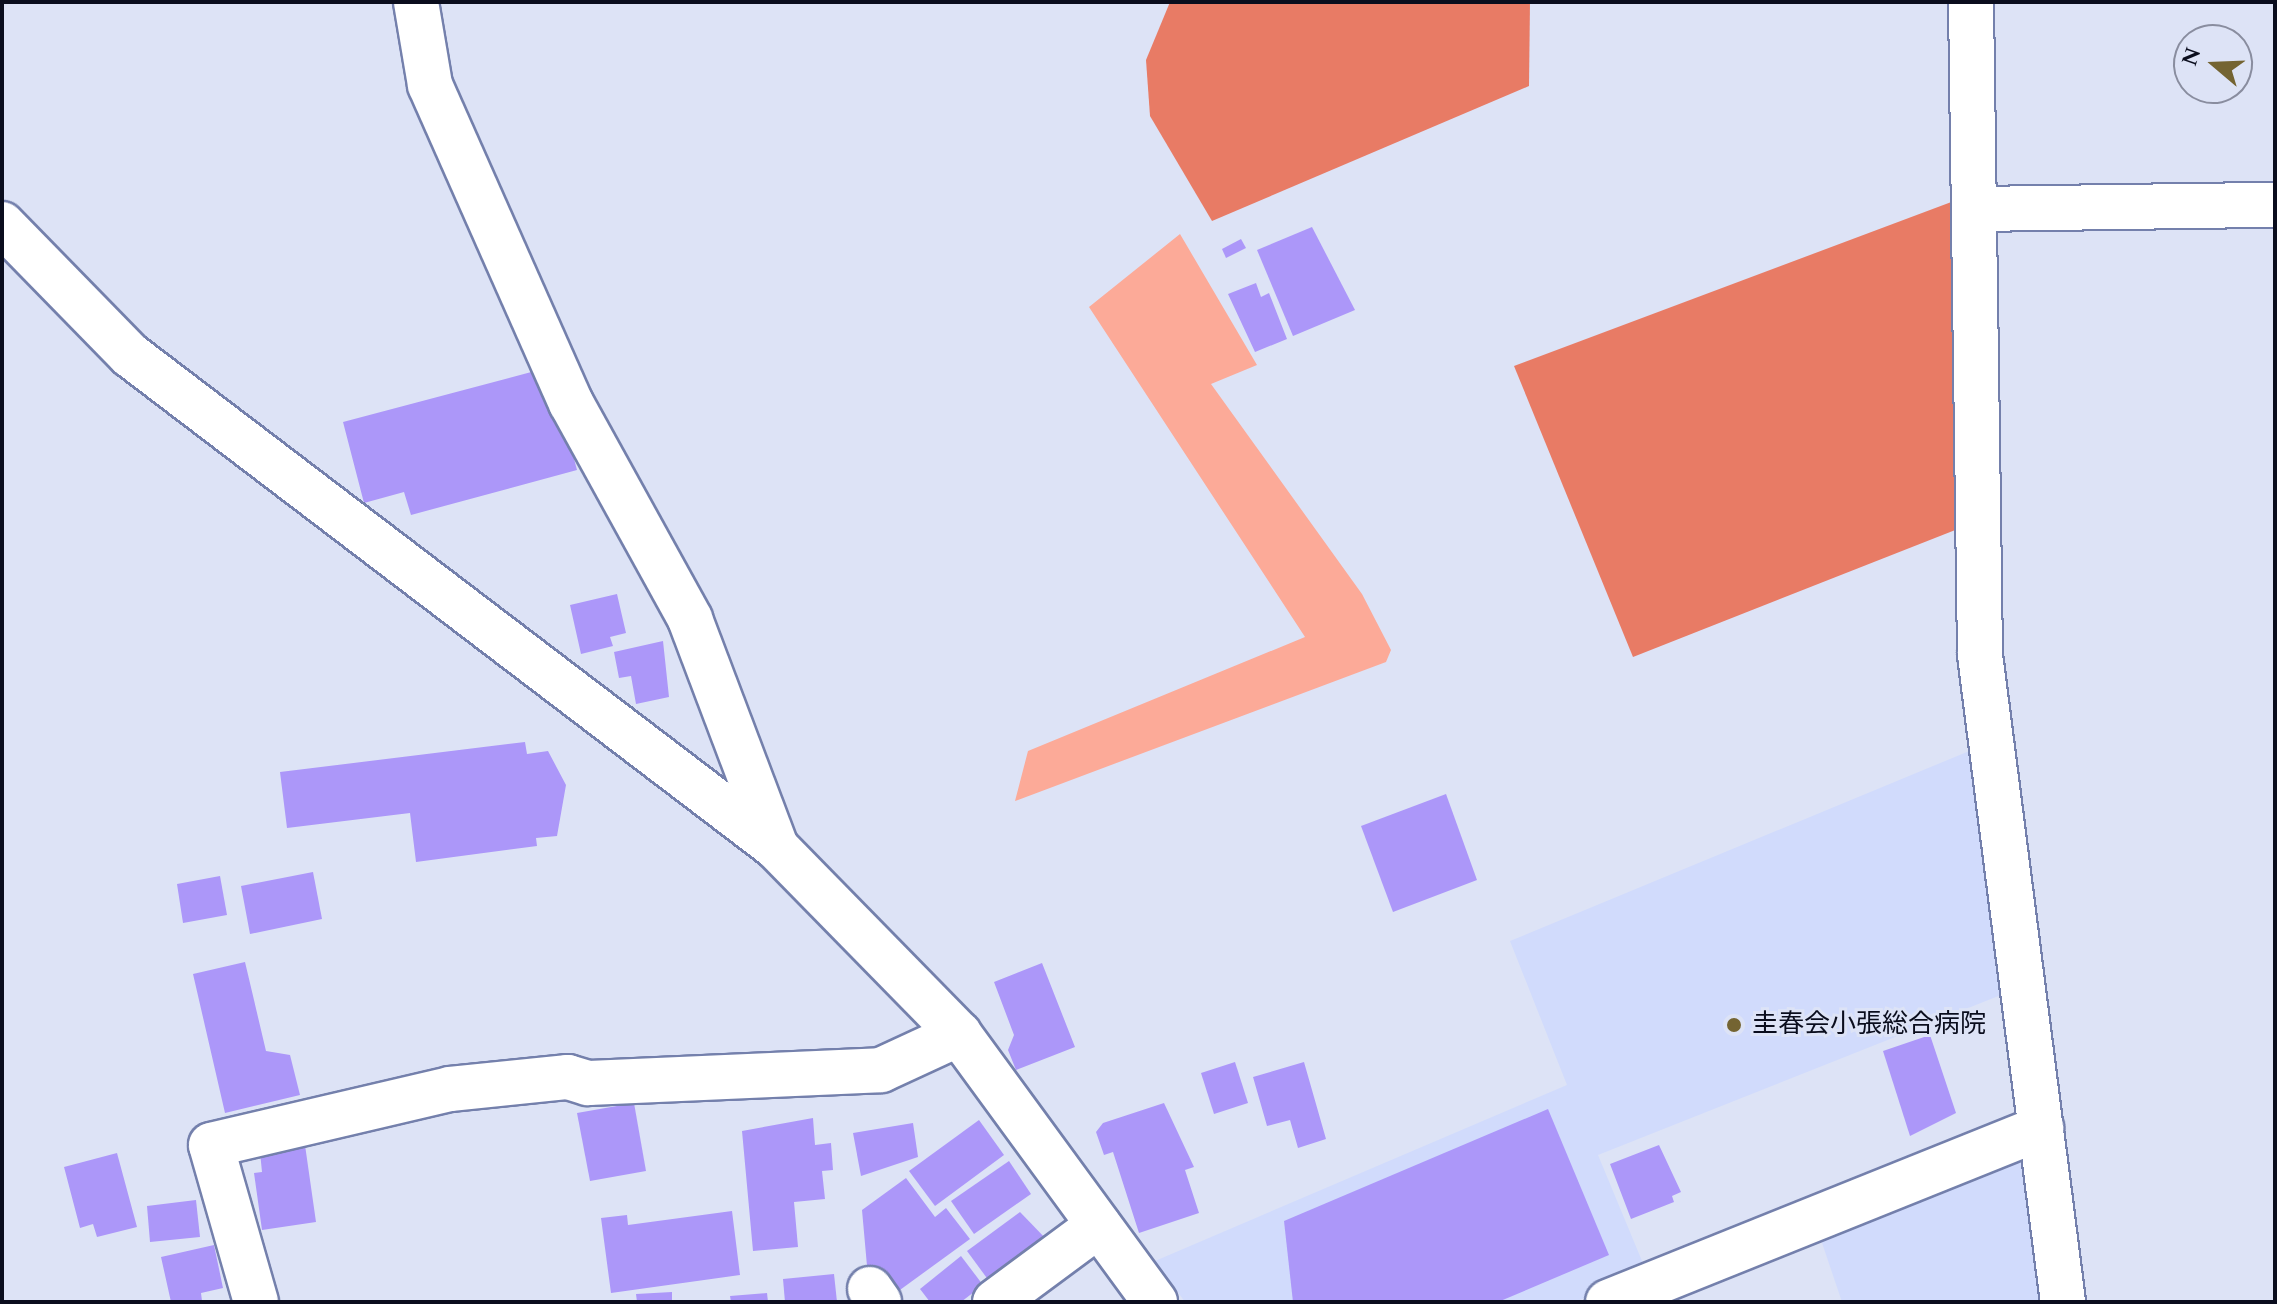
<!DOCTYPE html>
<html>
<head>
<meta charset="utf-8">
<style>
	body { margin:0 }
	#map { position:relative; width:2277px; height:1304px; overflow:hidden; background:#dde3f6; font-family:Spectral,"Noto Sans JP",serif }
	div>[style] { position:absolute }
	.built>* { inset:0; background:#d1dbfc }
	.green>* { inset:0; background:#fcaa98 }
	.forest>* { inset:0; background:#e87b65 }
	.building>* { inset:0; background:#ac97f9 }
	.roads { filter:drop-shadow(2px 0 #7480ac) drop-shadow(-2px 0 #7480ac) drop-shadow(0 2px #7480ac) drop-shadow(0 -2px #7480ac) }
	.minor>* { height:44px; margin:-22px; padding:0 22px; transform-origin:22px; border-radius:22px; background:#fff }
	.dots>* { width:22px; height:22px; translate:-50% -50%; box-sizing:border-box; border:4px solid #dde3f6; border-radius:50% }
	span { translate:-50% -50%; white-space:nowrap; text-align:center; line-height:1.15; -webkit-text-stroke:6px #dde3f6; paint-order:stroke }
	.poi-label { font-size:26px; color:#0a0d1d }
	.left { translate:0 -50%; text-align:left }
	.frame { position:absolute; inset:0; border:4px solid #0a0d1d; pointer-events:none }
	.north { position:absolute; left:2173px; top:24px; width:80px; height:80px; box-sizing:border-box; background:#dde3f6; border:2px solid #898d9f; border-radius:50%; rotate:289deg; font-size:22px; font-weight:700; line-height:32px; text-align:center; color:#0a0d1d }
	.north::after { content:''; display:block; margin:auto; width:28px; height:36px; background:#746432; clip-path:polygon(50% 0,100% 100%,50% 72%,0 100%) }
</style>
</head>
<body>
<div id="map">
	<div class="built">
		<i style="clip-path:polygon(1979px 747px,2011px 991px,1598px 1155px,1647px 1273px,1575px 1302px,1185px 1302px,1155px 1261px,1567px 1085px,1510px 941px)"></i>
		<i style="clip-path:polygon(2009px 1155px,2030px 1161px,2050px 1302px,1842px 1302px,1818px 1231px)"></i>
	</div>
	<div class="green">
		<i style="clip-path:polygon(1180px 234px,1257px 365px,1211px 384px,1362px 594px,1391px 650px,1386px 662px,1015px 801px,1028px 751px,1305px 637px,1089px 307px)"></i>
	</div>
	<div class="forest">
		<i style="clip-path:polygon(1170px 2px,1530px 2px,1529px 86px,1212px 221px,1150px 116px,1146px 60px)"></i>
		<i style="clip-path:polygon(1962px 198px,1968px 525px,1633px 657px,1514px 366px)"></i>
	</div>
	<div class="building">
		<i style="clip-path:polygon(1312px 227px,1355px 310px,1293px 336px,1257px 250px)"></i>
		<i style="clip-path:polygon(1241px 239px,1246px 248px,1226px 258px,1222px 249px)"></i>
		<i style="clip-path:polygon(1256px 283px,1261px 297px,1269px 293px,1287px 339px,1255px 352px,1228px 294px)"></i>
		<i style="clip-path:polygon(550px 367px,577px 470px,411px 515px,404px 492px,364px 503px,343px 422px)"></i>
		<i style="clip-path:polygon(617px 594px,626px 633px,610px 637px,613px 646px,581px 654px,570px 605px)"></i>
		<i style="clip-path:polygon(663px 641px,669px 697px,636px 704px,631px 676px,619px 678px,614px 652px)"></i>
		<i style="clip-path:polygon(525px 742px,527px 754px,548px 751px,566px 785px,557px 836px,536px 838px,537px 846px,416px 862px,410px 813px,287px 828px,280px 772px)"></i>
		<i style="clip-path:polygon(1446px 794px,1477px 880px,1393px 912px,1361px 826px)"></i>
		<i style="clip-path:polygon(313px 872px,322px 919px,250px 934px,241px 886px)"></i>
		<i style="clip-path:polygon(220px 876px,227px 915px,183px 923px,177px 884px)"></i>
		<i style="clip-path:polygon(245px 962px,266px 1051px,290px 1055px,300px 1095px,225px 1113px,193px 974px)"></i>
		<i style="clip-path:polygon(1042px 963px,1075px 1047px,1016px 1070px,1008px 1050px,1014px 1035px,994px 982px)"></i>
		<i style="clip-path:polygon(1930px 1035px,1956px 1113px,1910px 1136px,1883px 1051px)"></i>
		<i style="clip-path:polygon(1235px 1062px,1248px 1103px,1214px 1114px,1201px 1073px)"></i>
		<i style="clip-path:polygon(1304px 1062px,1326px 1139px,1298px 1148px,1290px 1120px,1267px 1126px,1253px 1077px)"></i>
		<i style="clip-path:polygon(634px 1103px,646px 1171px,590px 1181px,577px 1113px)"></i>
		<i style="clip-path:polygon(1164px 1103px,1194px 1167px,1185px 1170px,1199px 1213px,1139px 1233px,1113px 1152px,1104px 1155px,1096px 1132px,1103px 1123px)"></i>
		<i style="clip-path:polygon(1548px 1109px,1609px 1255px,1498px 1302px,1293px 1302px,1284px 1221px)"></i>
		<i style="clip-path:polygon(813px 1118px,815px 1145px,831px 1143px,833px 1170px,822px 1171px,825px 1199px,794px 1202px,798px 1247px,753px 1251px,742px 1131px)"></i>
		<i style="clip-path:polygon(979px 1120px,1004px 1155px,935px 1206px,909px 1171px)"></i>
		<i style="clip-path:polygon(913px 1123px,918px 1157px,861px 1176px,853px 1133px)"></i>
		<i style="clip-path:polygon(305px 1145px,316px 1222px,262px 1230px,254px 1173px,262px 1172px,260px 1152px)"></i>
		<i style="clip-path:polygon(1659px 1145px,1681px 1192px,1672px 1196px,1674px 1202px,1631px 1219px,1610px 1164px)"></i>
		<i style="clip-path:polygon(117px 1153px,137px 1227px,97px 1237px,93px 1224px,80px 1228px,64px 1167px)"></i>
		<i style="clip-path:polygon(1009px 1161px,1031px 1194px,974px 1234px,951px 1201px)"></i>
		<i style="clip-path:polygon(906px 1178px,935px 1217px,946px 1208px,970px 1239px,893px 1295px,867px 1266px,862px 1210px)"></i>
		<i style="clip-path:polygon(196px 1200px,200px 1237px,150px 1242px,147px 1206px)"></i>
		<i style="clip-path:polygon(732px 1211px,740px 1275px,611px 1293px,601px 1218px,627px 1215px,628px 1225px)"></i>
		<i style="clip-path:polygon(1020px 1212px,1049px 1242px,992px 1285px,967px 1251px)"></i>
		<i style="clip-path:polygon(214px 1245px,223px 1288px,201px 1293px,202px 1301px,171px 1302px,161px 1257px)"></i>
		<i style="clip-path:polygon(961px 1256px,983px 1285px,961px 1302px,930px 1302px,920px 1289px)"></i>
		<i style="clip-path:polygon(834px 1274px,837px 1302px,785px 1302px,783px 1279px)"></i>
		<i style="clip-path:polygon(672px 1292px,672px 1302px,637px 1302px,636px 1294px)"></i>
		<i style="clip-path:polygon(767px 1293px,768px 1302px,731px 1302px,730px 1296px)"></i>
	</div>
	<div class="roads">
		<div class="minor">
			<i style="left:416px;top:2px;width:84px;rotate:80.4deg"></i>
			<i style="left:430px;top:85px;width:348px;rotate:66.1deg"></i>
			<i style="left:571px;top:403px;width:247px;rotate:61.1deg"></i>
			<i style="left:690px;top:619px;width:244px;rotate:69.3deg"></i>
			<i style="left:1971px;top:2px;width:653px;rotate:89.21deg"></i>
			<i style="left:1980px;top:655px;width:652px;rotate:82.69deg"></i>
			<i style="left:1975px;top:209px;width:300px;rotate:-0.8deg"></i>
			<i style="left:2px;top:224px;width:183px;rotate:45.7deg"></i>
			<i style="left:130px;top:355px;width:812px;rotate:37.29deg"></i>
			<i style="left:776px;top:847px;width:262px;rotate:45.6deg"></i>
			<i style="left:959px;top:1034px;width:332px;rotate:53.8deg"></i>
			<i style="left:870px;top:1289px;width:16px;rotate:55deg"></i>
			<i style="left:256px;top:1302px;width:163px;rotate:-106deg"></i>
			<i style="left:211px;top:1145px;width:245px;rotate:-13.2deg"></i>
			<i style="left:450px;top:1089px;width:119px;rotate:-5.8deg"></i>
			<i style="left:568px;top:1077px;width:21px;rotate:17deg"></i>
			<i style="left:588px;top:1083px;width:293px;rotate:-2.5deg"></i>
			<i style="left:881px;top:1070px;width:86px;rotate:-24.8deg"></i>
			<i style="left:995px;top:1302px;width:129px;rotate:-36.5deg"></i>
			<i style="left:1608px;top:1302px;width:467px;rotate:-21.9deg"></i>
		</div>
	</div>
	<div class="dots">
		<i style="left:1734px;top:1025px;background:#746432"></i>
	</div>
	<div class="poi-label">
		<span class="left" style="left:1752px;top:1025px">圭春会小張総合病院</span>
	</div>
	<div class="frame"></div>
	<div class="north">N</div>
</div>
</body>
</html>
